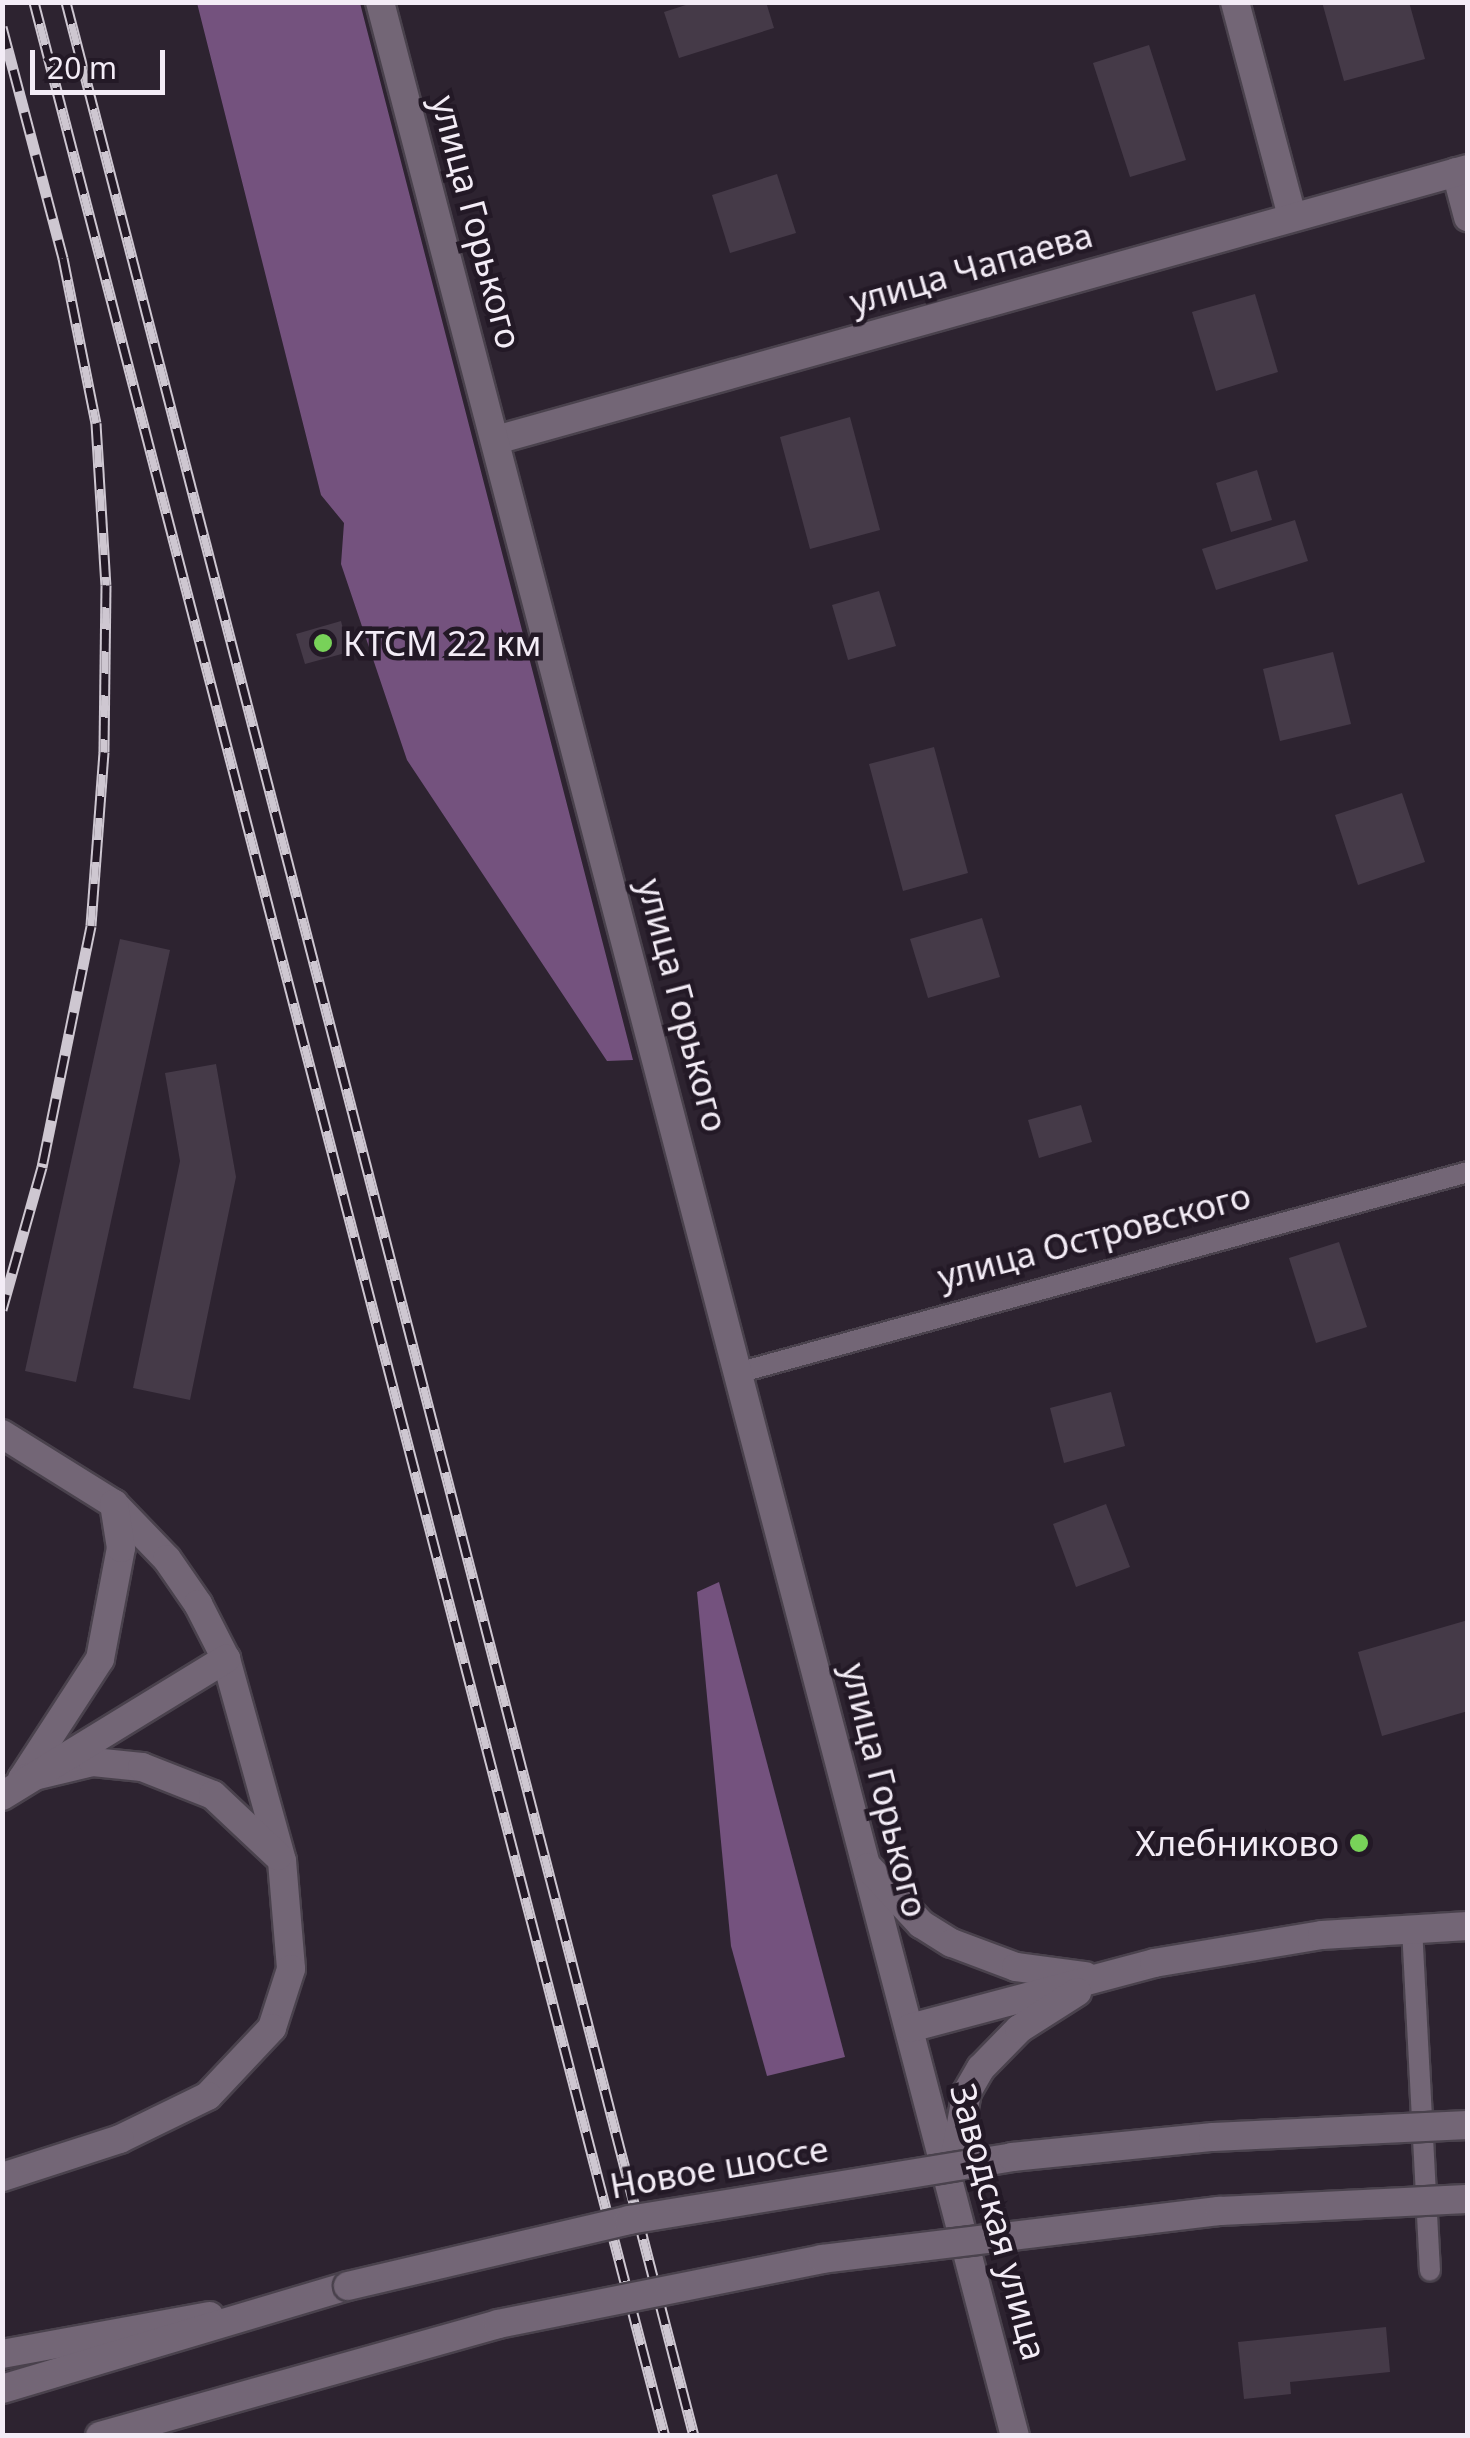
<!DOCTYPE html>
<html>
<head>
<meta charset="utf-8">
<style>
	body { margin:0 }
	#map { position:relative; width:1470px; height:2438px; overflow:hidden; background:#2d2330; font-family:"Noto Sans",sans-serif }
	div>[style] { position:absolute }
	.forest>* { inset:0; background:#74527e }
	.building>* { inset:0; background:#453a48 }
	.roads { filter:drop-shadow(2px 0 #4a424d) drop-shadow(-2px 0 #4a424d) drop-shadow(0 2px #4a424d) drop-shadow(0 -2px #4a424d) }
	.service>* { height:20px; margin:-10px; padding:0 10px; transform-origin:10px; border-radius:10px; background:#736676 }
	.minor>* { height:28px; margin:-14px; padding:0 14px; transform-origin:14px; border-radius:14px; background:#736676 }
	.tertiary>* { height:28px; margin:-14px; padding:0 14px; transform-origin:14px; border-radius:14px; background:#736676 }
	.secondary>* { height:28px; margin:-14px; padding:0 14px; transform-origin:14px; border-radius:14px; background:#736676 }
	.rail>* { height:11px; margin-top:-5.5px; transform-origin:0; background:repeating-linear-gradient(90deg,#231926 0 22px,#cec7d1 0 44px); box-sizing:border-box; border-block:2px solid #cec7d1 }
	.bridges { filter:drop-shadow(2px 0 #4a424d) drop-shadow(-2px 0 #4a424d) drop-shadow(0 2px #4a424d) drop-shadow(0 -2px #4a424d) }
	.secondary-bridge>* { height:28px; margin:-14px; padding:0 14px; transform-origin:14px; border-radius:14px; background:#736676 }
	.dots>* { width:28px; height:28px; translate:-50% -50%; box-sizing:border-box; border:5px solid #231926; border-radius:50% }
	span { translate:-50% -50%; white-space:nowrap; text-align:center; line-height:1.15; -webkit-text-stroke:9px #231926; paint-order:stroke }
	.street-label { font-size:35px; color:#f3ecf6 }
	.poi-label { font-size:35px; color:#f3ecf6 }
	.left { translate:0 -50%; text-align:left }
	.right { translate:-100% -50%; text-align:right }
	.frame { position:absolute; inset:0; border:5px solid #f3ecf6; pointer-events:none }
	.scale { position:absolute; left:30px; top:50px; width:135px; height:45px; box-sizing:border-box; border:5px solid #f3ecf6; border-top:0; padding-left:12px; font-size:30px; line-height:35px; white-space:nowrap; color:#f3ecf6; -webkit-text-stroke:8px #231926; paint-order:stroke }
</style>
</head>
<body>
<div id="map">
	<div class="forest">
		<i style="clip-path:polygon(197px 3px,360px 3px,633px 1060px,607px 1061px,407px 760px,341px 564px,344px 523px,321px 495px)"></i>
		<i style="clip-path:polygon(719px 1582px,845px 2057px,767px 2076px,731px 1946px,697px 1592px)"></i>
	</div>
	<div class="building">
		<i style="clip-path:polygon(695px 2px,766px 2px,774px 28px,679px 58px,664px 12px)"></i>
		<i style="clip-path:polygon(1322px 2px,1409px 2px,1425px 59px,1344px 81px)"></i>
		<i style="clip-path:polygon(1149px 45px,1186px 160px,1130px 177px,1093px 63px)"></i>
		<i style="clip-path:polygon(777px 174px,796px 233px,730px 253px,712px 195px)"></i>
		<i style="clip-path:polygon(1255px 294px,1278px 372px,1216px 391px,1192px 312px)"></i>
		<i style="clip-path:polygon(850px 417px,880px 530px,810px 549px,780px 437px)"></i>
		<i style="clip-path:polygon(1257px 470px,1272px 520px,1231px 532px,1216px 483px)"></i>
		<i style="clip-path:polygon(1295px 520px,1308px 561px,1216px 590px,1202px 549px)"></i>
		<i style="clip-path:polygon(879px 591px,896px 646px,848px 660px,832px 605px)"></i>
		<i style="clip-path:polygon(341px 621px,349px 652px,305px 664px,296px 634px)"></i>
		<i style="clip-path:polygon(1333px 652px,1351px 724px,1280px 741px,1263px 669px)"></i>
		<i style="clip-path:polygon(934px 747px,968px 873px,903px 891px,869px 764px)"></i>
		<i style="clip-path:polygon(1402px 793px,1425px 862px,1358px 885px,1335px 815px)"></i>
		<i style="clip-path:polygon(982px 918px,1000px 977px,928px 998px,910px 939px)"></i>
		<i style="clip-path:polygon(120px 939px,170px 950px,76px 1382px,25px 1371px)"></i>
		<i style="clip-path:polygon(216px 1064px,236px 1177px,190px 1400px,133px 1388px,180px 1161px,165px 1073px)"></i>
		<i style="clip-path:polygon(1081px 1105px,1092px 1142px,1039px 1158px,1028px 1120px)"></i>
		<i style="clip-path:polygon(1339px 1242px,1367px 1327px,1316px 1343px,1289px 1258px)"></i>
		<i style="clip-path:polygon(1111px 1392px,1125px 1446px,1064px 1463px,1050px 1408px)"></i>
		<i style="clip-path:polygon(1106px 1504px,1130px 1567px,1076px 1587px,1053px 1524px)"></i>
		<i style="clip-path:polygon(1468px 1620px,1468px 1711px,1382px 1736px,1358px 1652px)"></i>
		<i style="clip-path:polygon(1386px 2327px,1390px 2372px,1290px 2382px,1291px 2394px,1244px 2399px,1238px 2342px)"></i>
	</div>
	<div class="roads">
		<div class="service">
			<i style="left:741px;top:1372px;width:754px;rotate:-15.38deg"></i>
			<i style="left:1412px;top:1928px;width:343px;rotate:87deg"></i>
		</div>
		<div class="minor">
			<i style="left:1235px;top:2px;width:221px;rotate:75.1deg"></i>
			<i style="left:1456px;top:172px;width:47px;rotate:75.1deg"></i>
			<i style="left:496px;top:440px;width:1009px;rotate:-15.58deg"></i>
		</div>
		<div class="tertiary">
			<i style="left:380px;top:2px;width:2515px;rotate:75.38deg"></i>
			<i style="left:2px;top:1434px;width:132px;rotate:32deg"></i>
			<i style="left:114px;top:1504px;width:76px;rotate:46.1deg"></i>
			<i style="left:167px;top:1559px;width:55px;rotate:55.4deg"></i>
			<i style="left:198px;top:1604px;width:62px;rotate:63deg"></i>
			<i style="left:226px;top:1659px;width:210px;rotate:74.5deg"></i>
			<i style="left:282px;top:1861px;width:108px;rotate:85.2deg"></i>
			<i style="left:291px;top:1969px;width:62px;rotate:107.9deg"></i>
			<i style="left:272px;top:2028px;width:93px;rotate:133.3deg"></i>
			<i style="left:208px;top:2096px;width:98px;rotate:154deg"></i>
			<i style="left:120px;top:2139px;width:124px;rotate:162.1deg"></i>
			<i style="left:22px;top:1779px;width:143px;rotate:-57deg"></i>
			<i style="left:100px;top:1659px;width:113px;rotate:-79.3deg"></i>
			<i style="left:121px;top:1548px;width:45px;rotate:-99deg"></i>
			<i style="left:22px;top:1779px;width:73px;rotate:-13.5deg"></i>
			<i style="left:93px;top:1762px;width:49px;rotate:5.8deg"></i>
			<i style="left:142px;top:1767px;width:76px;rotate:21.5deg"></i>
			<i style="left:213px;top:1795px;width:89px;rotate:43.2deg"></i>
			<i style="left:2px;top:1796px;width:263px;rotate:-31.5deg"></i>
			<i style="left:868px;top:1867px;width:78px;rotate:47.1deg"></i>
			<i style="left:921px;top:1924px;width:36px;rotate:32deg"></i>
			<i style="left:952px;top:1943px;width:68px;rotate:20.6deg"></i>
			<i style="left:1016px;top:1967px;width:70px;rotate:7.4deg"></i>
			<i style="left:910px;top:2028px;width:253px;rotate:-14.9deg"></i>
			<i style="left:1154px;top:1963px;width:170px;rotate:-9.5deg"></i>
			<i style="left:1322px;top:1935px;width:146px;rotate:-3.5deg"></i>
			<i style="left:953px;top:2166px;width:75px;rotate:-79.3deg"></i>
			<i style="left:967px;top:2092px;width:28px;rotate:-60deg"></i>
			<i style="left:981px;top:2068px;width:54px;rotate:-45.7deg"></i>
			<i style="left:1019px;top:2029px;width:69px;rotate:-32.5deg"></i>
			<i style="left:2px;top:2354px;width:211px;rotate:-10.4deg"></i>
		</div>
		<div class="secondary">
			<i style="left:2px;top:2389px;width:361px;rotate:-16.6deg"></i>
		</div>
	</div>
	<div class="rail">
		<i style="left:34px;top:2px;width:2514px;rotate:75.47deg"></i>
		<i style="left:66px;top:2px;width:2514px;rotate:75.53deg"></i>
		<i style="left:2px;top:27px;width:239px;rotate:75.2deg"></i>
		<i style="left:63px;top:258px;width:168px;rotate:78.7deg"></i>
		<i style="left:96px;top:423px;width:162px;rotate:86.5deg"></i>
		<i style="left:106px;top:585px;width:167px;rotate:90.7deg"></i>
		<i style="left:104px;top:752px;width:174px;rotate:94.3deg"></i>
		<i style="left:91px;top:926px;width:246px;rotate:101.5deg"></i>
		<i style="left:42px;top:1167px;width:148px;rotate:105.7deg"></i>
	</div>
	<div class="bridges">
		<div class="secondary-bridge">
			<i style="left:348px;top:2286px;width:289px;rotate:-13.2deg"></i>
			<i style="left:629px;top:2220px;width:388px;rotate:-9.3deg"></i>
			<i style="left:1012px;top:2157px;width:202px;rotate:-5.7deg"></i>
			<i style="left:1213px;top:2137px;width:255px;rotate:-2.7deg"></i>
			<i style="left:100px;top:2436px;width:413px;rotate:-15.7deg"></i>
			<i style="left:498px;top:2324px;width:330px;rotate:-11.3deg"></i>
			<i style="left:822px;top:2259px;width:400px;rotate:-6.9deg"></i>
			<i style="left:1219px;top:2211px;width:249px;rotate:-2.8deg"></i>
		</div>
	</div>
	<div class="dots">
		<i style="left:323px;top:643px;background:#78d259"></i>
		<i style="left:1359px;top:1843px;background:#78d259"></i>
	</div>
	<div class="street-label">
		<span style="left:477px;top:222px;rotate:75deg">улица Горького</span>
		<span style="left:971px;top:268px;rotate:-16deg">улица Чапаева</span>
		<span style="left:683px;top:1005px;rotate:75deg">улица Горького</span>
		<span style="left:1094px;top:1236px;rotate:-15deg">улица Островского</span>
		<span style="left:885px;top:1790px;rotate:76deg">улица Горького</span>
		<span style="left:719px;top:2167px;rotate:-10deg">Новое шоссе</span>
		<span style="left:999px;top:2222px;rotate:75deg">Заводская улица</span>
	</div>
	<div class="poi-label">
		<span class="left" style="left:343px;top:643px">КТСМ 22 км</span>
		<span class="right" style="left:1339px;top:1843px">Хлебниково</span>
	</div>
	<div class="frame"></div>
	<div class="scale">20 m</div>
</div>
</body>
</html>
